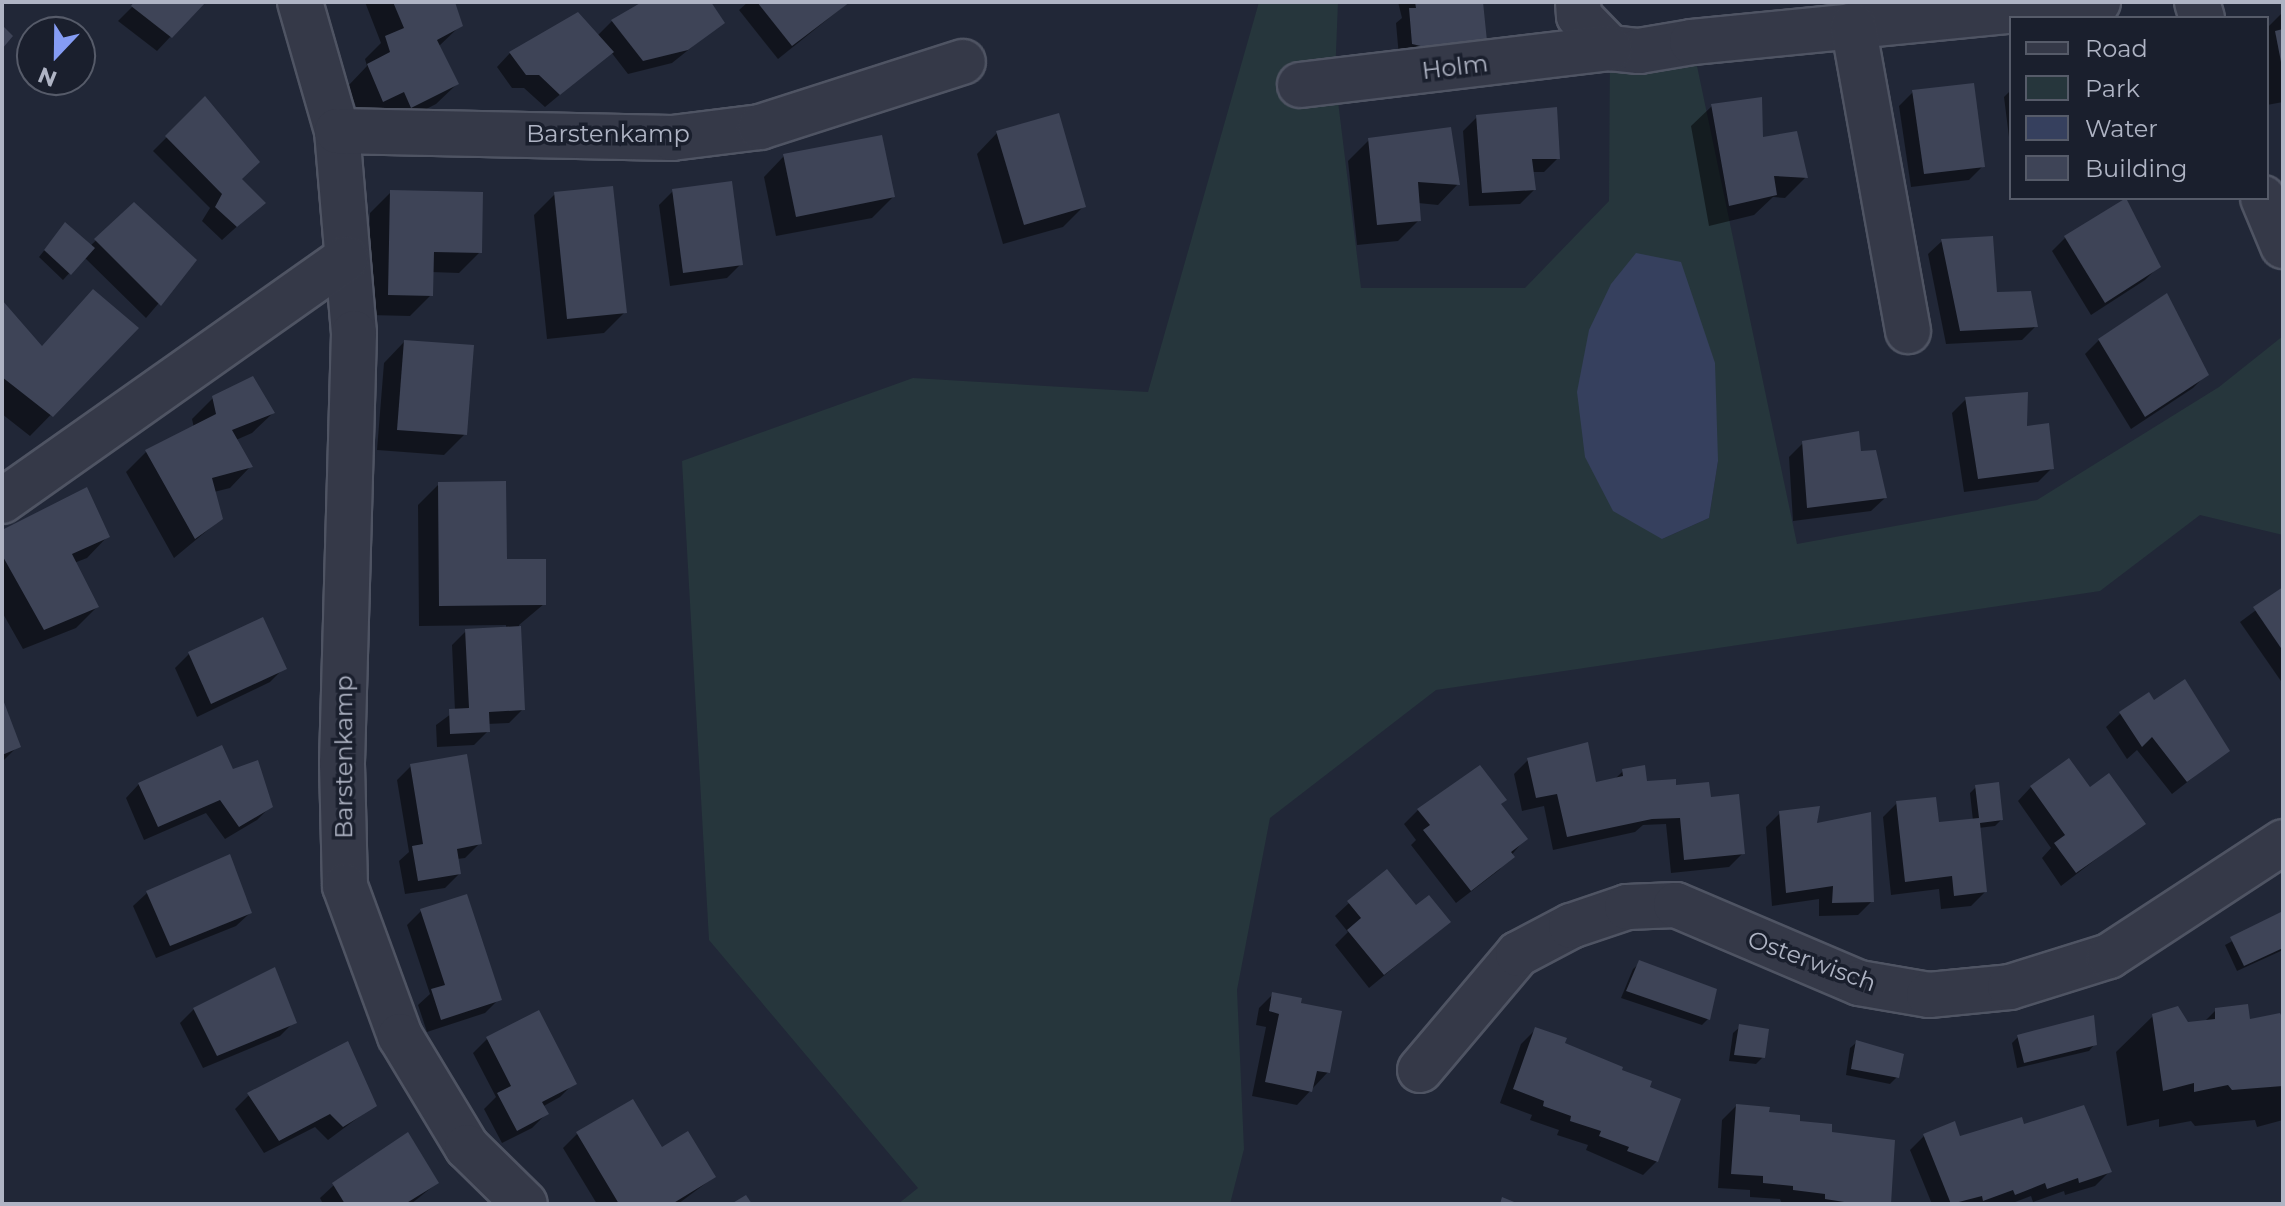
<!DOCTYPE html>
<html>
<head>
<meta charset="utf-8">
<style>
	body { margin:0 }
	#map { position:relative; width:2285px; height:1206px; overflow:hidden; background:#212737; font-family:Montserrat,sans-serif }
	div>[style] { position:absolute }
	.green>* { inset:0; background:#26363c }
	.water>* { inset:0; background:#36405e }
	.shadow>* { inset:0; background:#0007 }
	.building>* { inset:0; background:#3e4457 }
	.roads { filter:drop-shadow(2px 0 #4f5463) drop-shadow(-2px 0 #4f5463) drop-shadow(0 2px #4f5463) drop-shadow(0 -2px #4f5463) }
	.minor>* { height:44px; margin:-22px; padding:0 22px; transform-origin:22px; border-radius:22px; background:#353948 }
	span { translate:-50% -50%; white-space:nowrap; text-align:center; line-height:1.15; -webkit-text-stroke:7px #1a1f2d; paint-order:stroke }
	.street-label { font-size:24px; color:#afb4c4 }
	.frame { position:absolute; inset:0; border:4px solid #afb4c4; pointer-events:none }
	.legend { position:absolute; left:2009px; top:16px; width:260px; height:184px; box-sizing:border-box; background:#1a1f2d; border:2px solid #565b69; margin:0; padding:10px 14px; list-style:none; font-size:24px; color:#afb4c4 }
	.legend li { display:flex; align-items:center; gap:16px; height:40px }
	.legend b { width:40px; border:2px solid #565b69 }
	.north { position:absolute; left:16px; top:16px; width:80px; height:80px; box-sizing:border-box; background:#1a1f2d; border:2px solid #565b69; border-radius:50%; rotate:202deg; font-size:22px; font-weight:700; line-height:32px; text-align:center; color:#afb4c4 }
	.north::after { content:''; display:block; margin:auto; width:28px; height:36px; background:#859cf4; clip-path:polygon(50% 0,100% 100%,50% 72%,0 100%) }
</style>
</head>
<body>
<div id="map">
	<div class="green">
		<i style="clip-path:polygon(evenodd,1259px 2px,1338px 2px,1335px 77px,1361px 288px,1525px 288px,1609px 201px,1610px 48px,1692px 42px,1797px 544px,2037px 500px,2219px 387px,2283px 336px,2283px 535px,2200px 515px,2100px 591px,1436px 690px,1270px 818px,1237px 990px,1244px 1149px,1230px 1204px,898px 1204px,918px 1188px,709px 940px,682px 461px,913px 378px,1148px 392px,1259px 2px,1718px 461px,1709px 518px,1662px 539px,1718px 461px)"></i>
	</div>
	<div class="water">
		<i style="clip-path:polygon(1636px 253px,1681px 262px,1715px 363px,1718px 461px,1709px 518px,1662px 539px,1613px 511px,1585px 457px,1577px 392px,1589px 330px,1611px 284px)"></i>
	</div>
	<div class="shadow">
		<i style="clip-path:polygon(137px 2px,203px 2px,157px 51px,118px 21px)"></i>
		<i style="clip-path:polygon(365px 2px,453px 2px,461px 25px,438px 47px,457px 84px,436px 104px,390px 128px,362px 122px,348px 86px,367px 66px,365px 59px,381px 43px)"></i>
		<i style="clip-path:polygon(646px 2px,709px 2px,722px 23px,672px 63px,628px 74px,611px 52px,545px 107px,524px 88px,512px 88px,497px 67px,510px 53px,597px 36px,612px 21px)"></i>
		<i style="clip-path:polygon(748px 2px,849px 2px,778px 59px,739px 10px)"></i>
		<i style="clip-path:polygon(1398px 2px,1481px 2px,1485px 40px,1399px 57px,1396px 23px,1402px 18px)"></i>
		<i style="clip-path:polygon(2283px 12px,2283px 102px,2267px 105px,2267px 28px)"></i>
		<i style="clip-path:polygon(2011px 90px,2011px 153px,2004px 97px)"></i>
		<i style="clip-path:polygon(1913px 92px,1983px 166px,1969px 180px,1911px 187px,1899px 106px)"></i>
		<i style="clip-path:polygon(205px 99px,240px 179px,263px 203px,222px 240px,202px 221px,210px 208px,153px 151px)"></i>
		<i style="clip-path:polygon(1712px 106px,1806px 177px,1785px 198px,1773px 197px,1754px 215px,1709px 226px,1691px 126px)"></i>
		<i style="clip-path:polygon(1477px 117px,1558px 158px,1544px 172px,1532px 172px,1534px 190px,1520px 204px,1469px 206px,1463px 131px)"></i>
		<i style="clip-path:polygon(997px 133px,1084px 206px,1063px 227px,1003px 244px,977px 154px)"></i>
		<i style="clip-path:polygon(1369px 140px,1458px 184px,1438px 205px,1418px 203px,1419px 220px,1398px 241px,1357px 245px,1348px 161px)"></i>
		<i style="clip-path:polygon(784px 156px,893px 197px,872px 218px,776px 236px,764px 177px)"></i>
		<i style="clip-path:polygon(673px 191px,741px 264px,727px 278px,670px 286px,659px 205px)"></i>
		<i style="clip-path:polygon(391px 192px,480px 252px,459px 273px,431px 272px,431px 295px,410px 316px,368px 315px,370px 213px)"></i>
		<i style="clip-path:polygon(555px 194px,625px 312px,604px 333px,547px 339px,534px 215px)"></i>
		<i style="clip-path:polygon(134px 205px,195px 261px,146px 318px,84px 257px,63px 280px,39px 257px,59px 232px,90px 246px)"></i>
		<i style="clip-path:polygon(2066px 237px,2159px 266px,2145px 280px,2091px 315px,2052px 251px)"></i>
		<i style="clip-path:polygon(1942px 241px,1995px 294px,2036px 326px,2022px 340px,1946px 344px,1928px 254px)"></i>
		<i style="clip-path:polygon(2px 303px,41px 348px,136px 328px,30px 436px,2px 414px)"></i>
		<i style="clip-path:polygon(2099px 340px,2207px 374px,2193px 388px,2131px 429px,2085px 354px)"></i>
		<i style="clip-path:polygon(404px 342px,465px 434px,444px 455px,377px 450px,384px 363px)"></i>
		<i style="clip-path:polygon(213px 398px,273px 413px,252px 433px,236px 440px,250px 467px,230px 488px,214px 492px,221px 519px,174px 558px,126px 472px,147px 451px,194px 428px,192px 419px)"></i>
		<i style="clip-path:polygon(1966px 399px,2025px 429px,2052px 468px,2038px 482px,1964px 492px,1952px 413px)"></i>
		<i style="clip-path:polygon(1803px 443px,1860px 453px,1885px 498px,1871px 511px,1793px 521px,1789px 457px)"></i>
		<i style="clip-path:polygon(439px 484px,544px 604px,519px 625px,523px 709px,509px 723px,487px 724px,488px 731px,474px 745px,437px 747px,436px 725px,455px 711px,452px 645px,466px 631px,506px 629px,506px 625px,419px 626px,418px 505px)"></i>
		<i style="clip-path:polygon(2px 532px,107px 537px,87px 558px,74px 563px,97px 607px,76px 628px,23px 649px,2px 612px)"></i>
		<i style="clip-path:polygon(2283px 590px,2283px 684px,2240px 622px)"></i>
		<i style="clip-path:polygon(262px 620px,284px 668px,270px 682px,197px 717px,175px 668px,189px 654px)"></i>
		<i style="clip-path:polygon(2px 702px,18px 746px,2px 762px)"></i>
		<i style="clip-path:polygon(2153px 703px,2227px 751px,2172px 794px,2137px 750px,2127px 759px,2106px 727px,2120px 714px)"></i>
		<i style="clip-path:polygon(1528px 760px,1595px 785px,1613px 781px,1623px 771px,1645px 784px,1675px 787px,1709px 799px,1743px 853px,1729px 867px,1671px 873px,1666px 824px,1643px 825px,1635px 832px,1553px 850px,1544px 806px,1522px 811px,1514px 774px)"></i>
		<i style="clip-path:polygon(411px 766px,479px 844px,465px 858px,457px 859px,459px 874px,445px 888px,405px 894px,399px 861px,409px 852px,397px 780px)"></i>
		<i style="clip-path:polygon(232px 772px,271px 806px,257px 820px,225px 839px,206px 813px,144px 840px,126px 798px,139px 784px)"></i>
		<i style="clip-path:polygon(1976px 787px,2001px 820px,1995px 826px,1978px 828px,1985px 892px,1971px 906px,1941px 909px,1939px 889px,1891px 895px,1883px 817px,1897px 803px,1937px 825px,1973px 821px,1970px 793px)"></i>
		<i style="clip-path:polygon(2031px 787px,2089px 789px,2143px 823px,2061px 886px,2042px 858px,2051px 848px,2018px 801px)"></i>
		<i style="clip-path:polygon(1499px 805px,1525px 839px,1499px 870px,1456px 903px,1411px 845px,1416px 840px,1404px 824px,1418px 810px)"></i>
		<i style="clip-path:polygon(1780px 813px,1815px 826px,1872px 901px,1858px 915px,1819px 916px,1819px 899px,1772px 906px,1766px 827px)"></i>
		<i style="clip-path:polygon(147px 893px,250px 913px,236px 926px,156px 958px,133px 906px)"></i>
		<i style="clip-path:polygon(1349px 903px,1415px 908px,1449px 922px,1369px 988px,1335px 945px,1348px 932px,1335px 916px)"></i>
		<i style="clip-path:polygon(421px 911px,499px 999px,485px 1013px,427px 1032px,418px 1005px,430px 994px,407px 925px)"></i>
		<i style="clip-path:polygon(2283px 914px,2283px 950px,2237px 971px,2225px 945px)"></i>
		<i style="clip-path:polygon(1640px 963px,1708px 1019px,1702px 1025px,1621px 998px,1633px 969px)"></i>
		<i style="clip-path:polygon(1273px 994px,1299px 1004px,1328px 1072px,1297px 1105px,1252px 1096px,1266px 1027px,1256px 1025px,1259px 1008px)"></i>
		<i style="clip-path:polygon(194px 1009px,294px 1022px,280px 1036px,203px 1068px,180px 1023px)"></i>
		<i style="clip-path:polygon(2216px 1010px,2249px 1022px,2283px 1021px,2283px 1120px,2257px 1127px,2255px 1120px,2195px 1126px,2191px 1121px,2159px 1127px,2159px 1119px,2127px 1126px,2116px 1052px,2153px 1016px,2187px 1024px,2204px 1022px)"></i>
		<i style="clip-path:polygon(1740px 1027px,1763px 1057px,1756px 1064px,1729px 1061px,1733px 1033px)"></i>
		<i style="clip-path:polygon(1535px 1030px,1563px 1044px,1657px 1161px,1643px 1175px,1586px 1150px,1588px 1145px,1557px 1135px,1559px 1130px,1530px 1120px,1532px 1115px,1500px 1103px,1521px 1044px)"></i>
		<i style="clip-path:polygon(2018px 1037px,2095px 1044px,2089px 1051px,2017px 1068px,2012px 1043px)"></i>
		<i style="clip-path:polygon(487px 1039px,574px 1083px,560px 1097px,542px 1107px,546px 1114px,532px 1128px,502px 1143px,484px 1109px,496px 1097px,473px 1053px)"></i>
		<i style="clip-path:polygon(1857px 1042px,1897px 1077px,1890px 1084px,1846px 1075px,1850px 1048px)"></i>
		<i style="clip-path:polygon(249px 1095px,375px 1105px,328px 1140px,315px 1127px,264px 1153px,235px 1109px)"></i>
		<i style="clip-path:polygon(1736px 1106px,1829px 1133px,1889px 1204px,1782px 1204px,1780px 1199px,1750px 1197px,1750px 1190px,1718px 1188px,1722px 1120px)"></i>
		<i style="clip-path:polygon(2023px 1126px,2109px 1172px,2095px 1186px,2065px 1195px,2064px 1191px,2033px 1202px,2031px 1196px,2010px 1204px,1932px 1204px,1910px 1150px,1924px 1136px,1959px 1138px)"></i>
		<i style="clip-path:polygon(577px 1134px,661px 1150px,714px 1177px,678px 1204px,597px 1204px,563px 1148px)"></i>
		<i style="clip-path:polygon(437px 1183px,411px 1204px,323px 1204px,320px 1198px,334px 1185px)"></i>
	</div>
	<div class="building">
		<i style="clip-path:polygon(134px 2px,206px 2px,172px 38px,131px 6px)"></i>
		<i style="clip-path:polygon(393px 2px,455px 2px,463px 26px,437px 40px,459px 84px,411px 108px,404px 92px,383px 102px,367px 64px,390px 52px,385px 36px,404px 28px)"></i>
		<i style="clip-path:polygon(642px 2px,711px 2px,725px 23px,688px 50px,643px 61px,611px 20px)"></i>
		<i style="clip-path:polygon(757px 2px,850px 2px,792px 46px)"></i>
		<i style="clip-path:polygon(1415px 2px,1483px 2px,1487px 41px,1425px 47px,1412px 44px,1409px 8px,1416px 8px)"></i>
		<i style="clip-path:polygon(578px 12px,614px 52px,560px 95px,539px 75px,526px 75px,509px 52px)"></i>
		<i style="clip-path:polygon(2px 25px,13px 36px,2px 49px)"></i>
		<i style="clip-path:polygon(2283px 29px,2283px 66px,2282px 67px,2275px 31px)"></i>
		<i style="clip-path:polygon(1974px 83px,1985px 167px,1924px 174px,1912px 90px)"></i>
		<i style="clip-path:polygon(205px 96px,260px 162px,242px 179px,266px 203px,237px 227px,215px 207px,222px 194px,165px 136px)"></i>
		<i style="clip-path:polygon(1762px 97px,1763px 137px,1797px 131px,1808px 178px,1774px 176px,1777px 195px,1729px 206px,1711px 104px)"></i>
		<i style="clip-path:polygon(1557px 107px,1560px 159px,1532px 159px,1536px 190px,1482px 193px,1476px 115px)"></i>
		<i style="clip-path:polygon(1059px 113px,1086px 207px,1024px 225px,996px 131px)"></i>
		<i style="clip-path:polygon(1451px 127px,1460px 185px,1418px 182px,1421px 221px,1377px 225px,1368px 138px)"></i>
		<i style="clip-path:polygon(882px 135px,895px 197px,796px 217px,783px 154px)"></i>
		<i style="clip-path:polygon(732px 181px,743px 265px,683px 273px,672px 189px)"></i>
		<i style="clip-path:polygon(613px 186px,627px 313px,567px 319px,554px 192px)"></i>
		<i style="clip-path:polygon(390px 190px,483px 192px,482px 253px,434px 252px,433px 296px,388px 295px)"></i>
		<i style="clip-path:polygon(2126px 198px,2161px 267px,2105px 303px,2064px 236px)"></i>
		<i style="clip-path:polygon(134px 202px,197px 260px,161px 306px,94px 239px)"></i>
		<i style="clip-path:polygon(65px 222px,95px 248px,71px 275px,44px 250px)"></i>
		<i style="clip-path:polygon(1993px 236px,1997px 292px,2031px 291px,2038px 327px,1960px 331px,1941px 239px)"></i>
		<i style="clip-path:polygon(93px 289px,139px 328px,53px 417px,2px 377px,2px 300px,42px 346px)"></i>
		<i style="clip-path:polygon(2167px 293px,2209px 375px,2145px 417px,2098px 339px)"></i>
		<i style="clip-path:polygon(404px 340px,474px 345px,467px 435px,397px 430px)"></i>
		<i style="clip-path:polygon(253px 376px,275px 413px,232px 430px,253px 467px,212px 478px,223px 519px,195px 539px,145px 450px,216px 414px,212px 396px)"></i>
		<i style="clip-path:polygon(2028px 392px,2027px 426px,2049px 423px,2054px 469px,1978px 479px,1965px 397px)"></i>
		<i style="clip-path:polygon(1859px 431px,1861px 451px,1876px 450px,1887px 498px,1807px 508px,1802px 441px)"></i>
		<i style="clip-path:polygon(506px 481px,507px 559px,546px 559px,546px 605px,439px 606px,438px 482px)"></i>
		<i style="clip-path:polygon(87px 487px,110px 537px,72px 554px,99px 607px,44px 630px,2px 555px,2px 530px)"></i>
		<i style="clip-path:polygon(2283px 587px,2283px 651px,2253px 607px)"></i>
		<i style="clip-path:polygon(263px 617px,287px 669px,211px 704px,188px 652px)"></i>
		<i style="clip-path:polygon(521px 626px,525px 710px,489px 712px,490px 732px,450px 734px,449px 709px,469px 708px,465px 629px)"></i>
		<i style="clip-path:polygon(2185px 679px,2230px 751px,2187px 782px,2152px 737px,2142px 747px,2119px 712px,2149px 692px,2154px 700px)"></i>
		<i style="clip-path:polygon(2px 697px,21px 747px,2px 755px)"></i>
		<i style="clip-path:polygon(1588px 742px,1596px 782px,1623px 776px,1622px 769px,1645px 765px,1647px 781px,1676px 779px,1676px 785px,1709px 782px,1711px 797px,1739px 794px,1745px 854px,1684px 860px,1680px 818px,1652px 819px,1567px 837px,1557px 794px,1536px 798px,1527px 758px)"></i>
		<i style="clip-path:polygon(222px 745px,233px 769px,258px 760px,273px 807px,239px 827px,220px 800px,158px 827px,138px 783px)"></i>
		<i style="clip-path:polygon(467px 754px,482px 844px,457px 849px,461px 874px,418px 881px,412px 846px,423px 844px,410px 764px)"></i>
		<i style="clip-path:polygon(2069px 758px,2090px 787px,2109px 773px,2146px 824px,2076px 873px,2054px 843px,2065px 835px,2030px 786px)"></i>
		<i style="clip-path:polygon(1480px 765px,1507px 800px,1501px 804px,1528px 839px,1511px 852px,1515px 857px,1471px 891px,1423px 830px,1430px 825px,1417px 809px)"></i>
		<i style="clip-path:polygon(1999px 782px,2003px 820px,1980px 823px,1987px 892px,1954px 896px,1952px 876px,1905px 882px,1896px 801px,1936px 797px,1939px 822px,1979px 818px,1975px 785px)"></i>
		<i style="clip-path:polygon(1820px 806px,1817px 823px,1871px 812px,1874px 902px,1832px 903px,1833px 886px,1786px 893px,1779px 811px)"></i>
		<i style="clip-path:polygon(230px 854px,252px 913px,170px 946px,146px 891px)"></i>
		<i style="clip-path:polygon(1387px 869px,1416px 905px,1429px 895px,1451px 922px,1384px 975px,1347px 930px,1361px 918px,1347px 901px)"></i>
		<i style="clip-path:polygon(467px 894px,502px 1000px,441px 1020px,431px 989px,445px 985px,420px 909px)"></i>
		<i style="clip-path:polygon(2283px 911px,2283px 948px,2244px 966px,2230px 937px)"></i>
		<i style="clip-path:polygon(1639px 960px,1717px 989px,1710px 1020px,1626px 991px)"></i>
		<i style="clip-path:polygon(275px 967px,297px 1023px,217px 1056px,193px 1008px)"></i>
		<i style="clip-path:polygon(1272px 992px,1302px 998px,1301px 1003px,1342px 1011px,1330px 1073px,1317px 1071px,1312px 1092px,1265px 1082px,1279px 1014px,1269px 1011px)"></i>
		<i style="clip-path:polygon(2248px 1004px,2250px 1019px,2280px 1013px,2283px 1019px,2283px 1086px,2232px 1090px,2228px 1085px,2194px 1092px,2194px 1083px,2163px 1091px,2152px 1014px,2178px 1006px,2188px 1022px,2215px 1019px,2215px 1008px)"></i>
		<i style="clip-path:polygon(539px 1010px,577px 1084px,542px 1102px,549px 1114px,517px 1131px,497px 1093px,511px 1086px,486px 1037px)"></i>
		<i style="clip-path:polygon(2094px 1015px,2097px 1045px,2024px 1063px,2017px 1035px)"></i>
		<i style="clip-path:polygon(1739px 1024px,1769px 1029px,1765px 1058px,1734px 1055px)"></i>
		<i style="clip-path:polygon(1535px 1027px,1567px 1038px,1565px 1043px,1623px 1067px,1622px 1070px,1652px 1081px,1650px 1087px,1681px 1099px,1658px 1162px,1627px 1151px,1629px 1147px,1599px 1136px,1601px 1131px,1570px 1121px,1571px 1116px,1543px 1106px,1544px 1101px,1513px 1089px)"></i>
		<i style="clip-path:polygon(1856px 1040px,1904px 1054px,1899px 1078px,1851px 1069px)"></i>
		<i style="clip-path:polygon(348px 1041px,377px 1106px,343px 1127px,330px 1114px,279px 1141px,247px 1093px)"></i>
		<i style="clip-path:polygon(633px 1099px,662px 1147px,688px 1131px,716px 1177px,672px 1204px,619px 1204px,576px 1132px)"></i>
		<i style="clip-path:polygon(1736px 1104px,1770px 1107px,1769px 1112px,1800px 1115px,1800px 1121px,1832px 1124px,1832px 1132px,1895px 1140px,1891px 1204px,1857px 1204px,1825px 1199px,1825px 1194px,1793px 1190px,1793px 1186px,1763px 1183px,1763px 1176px,1731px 1174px)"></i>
		<i style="clip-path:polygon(2084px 1105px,2112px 1172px,2079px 1183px,2078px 1178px,2047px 1189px,2045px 1183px,2015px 1195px,2013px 1190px,1983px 1201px,1982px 1196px,1951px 1204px,1923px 1134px,1955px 1121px,1960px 1136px,2022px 1117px,2024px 1124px)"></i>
		<i style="clip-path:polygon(408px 1132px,439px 1183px,405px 1204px,345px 1204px,332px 1183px)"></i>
		<i style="clip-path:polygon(746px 1195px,752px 1204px,731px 1204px)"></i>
		<i style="clip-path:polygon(1502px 1197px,1519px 1204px,1500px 1204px)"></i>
	</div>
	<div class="roads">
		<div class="minor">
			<i style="left:300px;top:2px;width:134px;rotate:74deg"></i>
			<i style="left:337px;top:131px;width:203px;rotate:85.2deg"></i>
			<i style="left:354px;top:333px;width:431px;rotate:91.6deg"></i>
			<i style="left:342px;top:764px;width:122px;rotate:88.6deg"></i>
			<i style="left:345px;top:886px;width:160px;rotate:69.9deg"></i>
			<i style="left:400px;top:1036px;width:130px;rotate:58.9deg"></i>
			<i style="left:467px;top:1147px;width:81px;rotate:44.5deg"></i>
			<i style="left:1578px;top:2px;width:14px;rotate:86deg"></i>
			<i style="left:1579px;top:16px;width:45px;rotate:45.9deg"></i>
			<i style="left:1610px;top:48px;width:29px;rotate:6deg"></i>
			<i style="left:1639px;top:51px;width:54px;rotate:-9.6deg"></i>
			<i style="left:1692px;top:42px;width:408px;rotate:-5.6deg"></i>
			<i style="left:2197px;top:2px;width:17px;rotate:73deg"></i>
			<i style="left:1853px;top:25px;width:311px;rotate:79.8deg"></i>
			<i style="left:1300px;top:85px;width:312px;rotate:-6.8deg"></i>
			<i style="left:337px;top:131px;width:335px;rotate:1.2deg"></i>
			<i style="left:672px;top:138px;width:89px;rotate:-7.1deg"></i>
			<i style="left:760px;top:127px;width:213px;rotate:-17.8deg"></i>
			<i style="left:2263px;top:198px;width:52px;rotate:67.4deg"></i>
			<i style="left:2px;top:501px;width:421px;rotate:-35.2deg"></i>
			<i style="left:1420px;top:1070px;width:152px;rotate:-49.8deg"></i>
			<i style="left:1518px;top:954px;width:60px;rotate:-27.8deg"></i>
			<i style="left:1571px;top:926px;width:59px;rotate:-18.7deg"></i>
			<i style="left:1627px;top:907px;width:49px;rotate:-2.3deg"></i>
			<i style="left:1676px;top:905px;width:199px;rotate:23.1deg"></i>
			<i style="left:1859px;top:983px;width:71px;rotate:9.7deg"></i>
			<i style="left:1929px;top:995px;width:81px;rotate:-5.6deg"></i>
			<i style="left:2010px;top:987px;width:104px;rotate:-17.4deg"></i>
			<i style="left:2109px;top:956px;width:208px;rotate:-33.2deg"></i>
		</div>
	</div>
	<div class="street-label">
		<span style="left:1455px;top:67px;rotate:-7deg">Holm</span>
		<span style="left:608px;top:134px">Barstenkamp</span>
		<span style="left:344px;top:757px;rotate:-90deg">Barstenkamp</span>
		<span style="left:1812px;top:961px;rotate:20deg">Osterwisch</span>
	</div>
	<div class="frame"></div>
	<ul class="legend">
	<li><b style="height:10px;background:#353948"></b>Road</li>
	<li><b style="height:22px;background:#26363c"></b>Park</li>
	<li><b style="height:22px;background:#36405e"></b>Water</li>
	<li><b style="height:22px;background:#3e4457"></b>Building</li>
	</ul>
	<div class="north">N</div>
</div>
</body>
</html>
